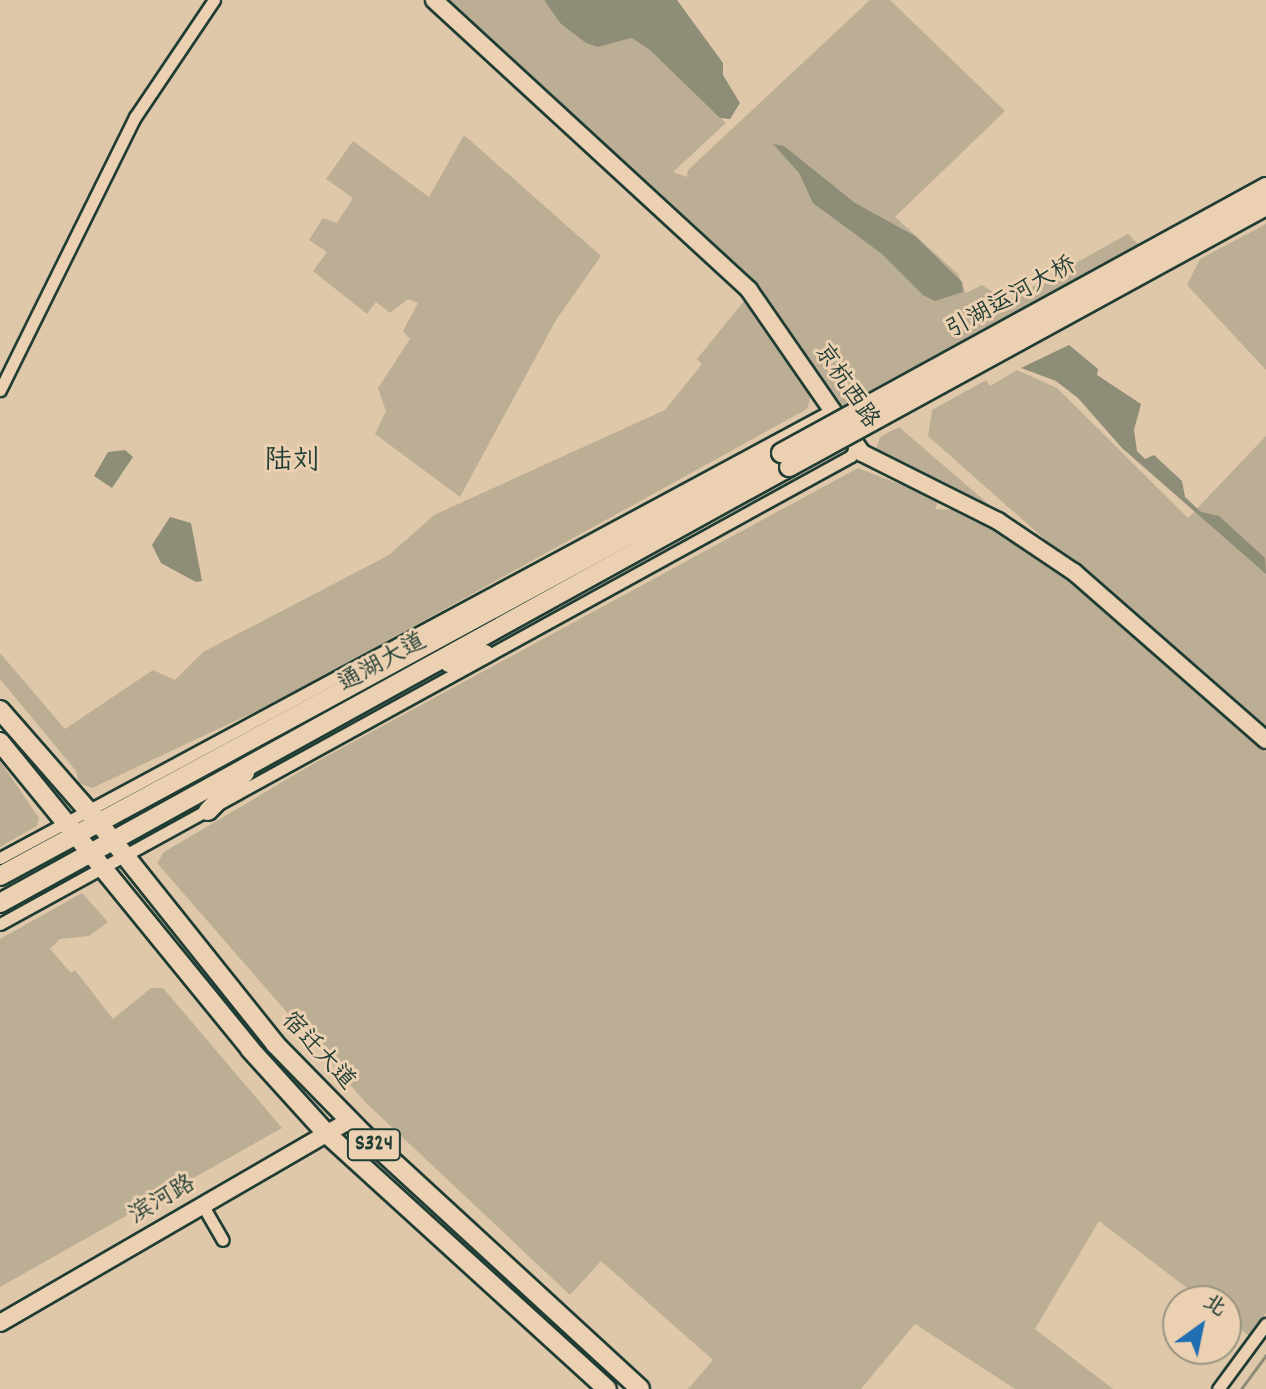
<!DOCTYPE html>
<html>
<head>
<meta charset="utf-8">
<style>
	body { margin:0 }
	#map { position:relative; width:1266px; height:1389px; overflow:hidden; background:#dfc7aa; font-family:Dekko,"LXGW WenKai TC",sans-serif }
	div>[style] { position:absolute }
	.green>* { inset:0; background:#bcae94 }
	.water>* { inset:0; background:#8d8d78 }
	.stream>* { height:3px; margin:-1.5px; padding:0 1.5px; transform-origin:1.5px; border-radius:1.5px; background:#8d8d78 }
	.roads { filter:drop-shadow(2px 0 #1f3d34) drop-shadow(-2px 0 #1f3d34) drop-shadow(0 2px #1f3d34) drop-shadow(0 -2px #1f3d34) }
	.minor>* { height:11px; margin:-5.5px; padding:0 5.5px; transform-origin:5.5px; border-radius:5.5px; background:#ebd0b2 }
	.secondary>* { height:16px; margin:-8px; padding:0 8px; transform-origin:8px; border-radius:8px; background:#ebd0b2 }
	.primary>* { height:18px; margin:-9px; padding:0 9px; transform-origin:9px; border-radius:9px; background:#ebd0b2 }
	.bridges { filter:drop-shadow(2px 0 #1f3d34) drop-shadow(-2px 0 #1f3d34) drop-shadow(0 2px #1f3d34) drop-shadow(0 -2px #1f3d34) }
	.primary-bridge>* { height:18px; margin:-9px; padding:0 9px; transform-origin:9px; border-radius:9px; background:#ebd0b2 }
	span { translate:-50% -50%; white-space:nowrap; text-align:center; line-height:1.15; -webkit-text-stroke:6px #ebd0b2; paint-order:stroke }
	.shield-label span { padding:2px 6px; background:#ebd0b2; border:2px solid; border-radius:6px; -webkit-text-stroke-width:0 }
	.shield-label { font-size:22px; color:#1f3d34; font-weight:700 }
	.street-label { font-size:24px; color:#1f3d34 }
	.quarter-label { font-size:28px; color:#1f3d34 }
	.north { position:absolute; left:1162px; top:1285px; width:80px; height:80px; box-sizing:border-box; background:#ebd0b2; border:2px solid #999580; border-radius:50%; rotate:33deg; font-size:22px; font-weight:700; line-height:32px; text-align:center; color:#1f3d34 }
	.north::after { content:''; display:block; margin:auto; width:28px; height:36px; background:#1f6fb2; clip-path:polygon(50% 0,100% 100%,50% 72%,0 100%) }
</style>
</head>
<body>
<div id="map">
	<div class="green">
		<i style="clip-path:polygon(441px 0,544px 0,560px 23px,598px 47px,633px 38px,651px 50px,726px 123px,673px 172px,687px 177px,688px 170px,870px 0,890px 0,1005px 111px,895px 217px,958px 274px,966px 293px,982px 285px,1007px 301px,1128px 234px,1141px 247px,845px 408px,749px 280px)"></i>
		<i style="clip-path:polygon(464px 135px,601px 256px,556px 320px,460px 497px,375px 434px,386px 411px,378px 388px,410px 339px,403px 331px,418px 303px,408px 299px,390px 313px,376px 302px,367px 314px,313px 271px,327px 252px,309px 240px,323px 218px,337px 223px,353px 198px,326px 179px,353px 141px,429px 197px)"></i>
		<i style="clip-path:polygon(1266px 224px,1266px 370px,1187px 285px,1200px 259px)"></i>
		<i style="clip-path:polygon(748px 296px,813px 389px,807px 409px,278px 701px,92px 788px,79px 783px,76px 771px,0 679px,0 653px,65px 729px,153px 670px,175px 680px,203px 652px,389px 555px,434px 515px,665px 410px,702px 364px,697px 359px)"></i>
		<i style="clip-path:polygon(1017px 370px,1057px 388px,1188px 518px,1266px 436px,1266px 735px,928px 436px,932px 410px,986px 380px,990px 386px)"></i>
		<i style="clip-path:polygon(899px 427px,993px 508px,1007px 520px,875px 452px,880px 437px)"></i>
		<i style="clip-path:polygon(858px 468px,930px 496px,938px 502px,935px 509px,964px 510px,1066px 574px,1266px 752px,1266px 1313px,1249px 1336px,1226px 1318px,1226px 1301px,1204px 1301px,1099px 1221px,1035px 1329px,1113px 1389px,1015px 1389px,915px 1324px,861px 1389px,688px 1389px,713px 1360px,601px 1261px,570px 1295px,365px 1102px,157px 863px,164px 852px,318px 761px)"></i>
		<i style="clip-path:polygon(0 761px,39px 818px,37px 826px,0 847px)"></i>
		<i style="clip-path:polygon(82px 893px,108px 922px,89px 936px,60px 939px,50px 949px,71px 973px,75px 970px,113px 1019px,151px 988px,163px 988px,282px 1128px,0 1287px,0 939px)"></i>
	</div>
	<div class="water">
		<i style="clip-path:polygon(544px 0,677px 0,723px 63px,723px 75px,740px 103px,730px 119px,720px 118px,650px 50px,632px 38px,598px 47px,586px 43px,560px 23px)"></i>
		<i style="clip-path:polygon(773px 144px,784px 146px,855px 203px,915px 236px,962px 282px,963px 292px,935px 301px,923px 295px,882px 254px,813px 203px,799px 173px)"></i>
		<i style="clip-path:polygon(1069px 345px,1098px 369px,1097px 375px,1141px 404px,1134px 430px,1137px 451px,1145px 459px,1154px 455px,1182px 481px,1185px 497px,1201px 512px,1219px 516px,1265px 558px,1266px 574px,1122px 448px,1078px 398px,1056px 381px,1021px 368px)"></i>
		<i style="clip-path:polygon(125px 450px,133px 457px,112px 488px,94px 476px,108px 452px)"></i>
		<i style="clip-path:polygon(170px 517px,191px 523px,202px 581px,196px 582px,161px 563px,152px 545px)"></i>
	</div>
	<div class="stream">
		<i style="left:1241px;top:1389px;width:42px;rotate:-53.7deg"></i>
	</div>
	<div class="roads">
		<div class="minor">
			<i style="left:0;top:390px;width:305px;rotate:-63.7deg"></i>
			<i style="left:135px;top:117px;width:141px;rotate:-56deg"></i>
			<i style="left:0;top:858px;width:945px;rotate:-28.3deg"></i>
			<i style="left:0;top:924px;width:971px;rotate:-28.81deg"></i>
			<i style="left:851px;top:456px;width:11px;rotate:-63deg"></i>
			<i style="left:203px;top:1206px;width:39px;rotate:60deg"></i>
			<i style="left:1218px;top:1389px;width:81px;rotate:-53.6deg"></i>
		</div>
		<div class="secondary">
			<i style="left:434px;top:0;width:428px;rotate:42.6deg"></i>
			<i style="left:749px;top:290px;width:198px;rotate:55.3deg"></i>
			<i style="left:862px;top:453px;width:152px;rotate:26.6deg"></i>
			<i style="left:998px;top:521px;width:92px;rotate:33.9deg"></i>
			<i style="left:1074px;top:572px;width:255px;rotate:41.2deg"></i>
			<i style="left:0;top:1323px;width:403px;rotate:-30.1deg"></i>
		</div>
		<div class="primary">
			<i style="left:449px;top:663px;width:37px;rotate:-14deg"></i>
			<i style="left:0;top:710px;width:149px;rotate:48.8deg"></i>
			<i style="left:98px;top:822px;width:284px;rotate:51.4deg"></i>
			<i style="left:275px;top:1044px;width:127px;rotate:45.6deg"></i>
			<i style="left:364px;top:1135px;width:375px;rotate:42.6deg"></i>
			<i style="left:0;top:742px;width:396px;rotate:50.8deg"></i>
			<i style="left:250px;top:1049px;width:116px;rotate:47.8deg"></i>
			<i style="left:328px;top:1135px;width:377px;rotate:42.3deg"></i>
			<i style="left:208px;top:811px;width:53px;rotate:-45.8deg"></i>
			<i style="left:0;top:876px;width:888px;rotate:-28.44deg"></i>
			<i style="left:0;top:903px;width:901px;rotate:-28.92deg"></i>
		</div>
	</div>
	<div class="bridges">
		<div class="primary-bridge">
			<i style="left:781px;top:453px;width:553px;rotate:-28.74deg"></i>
			<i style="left:789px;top:467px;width:544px;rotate:-28.69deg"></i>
		</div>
	</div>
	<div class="shield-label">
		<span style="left:374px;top:1145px">S324</span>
	</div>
	<div class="street-label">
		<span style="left:1012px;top:299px;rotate:-29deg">引湖运河大桥</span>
		<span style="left:845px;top:387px;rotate:56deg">京杭西路</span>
		<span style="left:383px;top:664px;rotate:-29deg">通湖大道</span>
		<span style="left:317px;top:1052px;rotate:47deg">宿迁大道</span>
		<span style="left:163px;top:1201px;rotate:-30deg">滨河路</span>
	</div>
	<div class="quarter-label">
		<span style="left:292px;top:463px">陆刘</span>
	</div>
	<div class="north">北</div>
</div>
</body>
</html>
